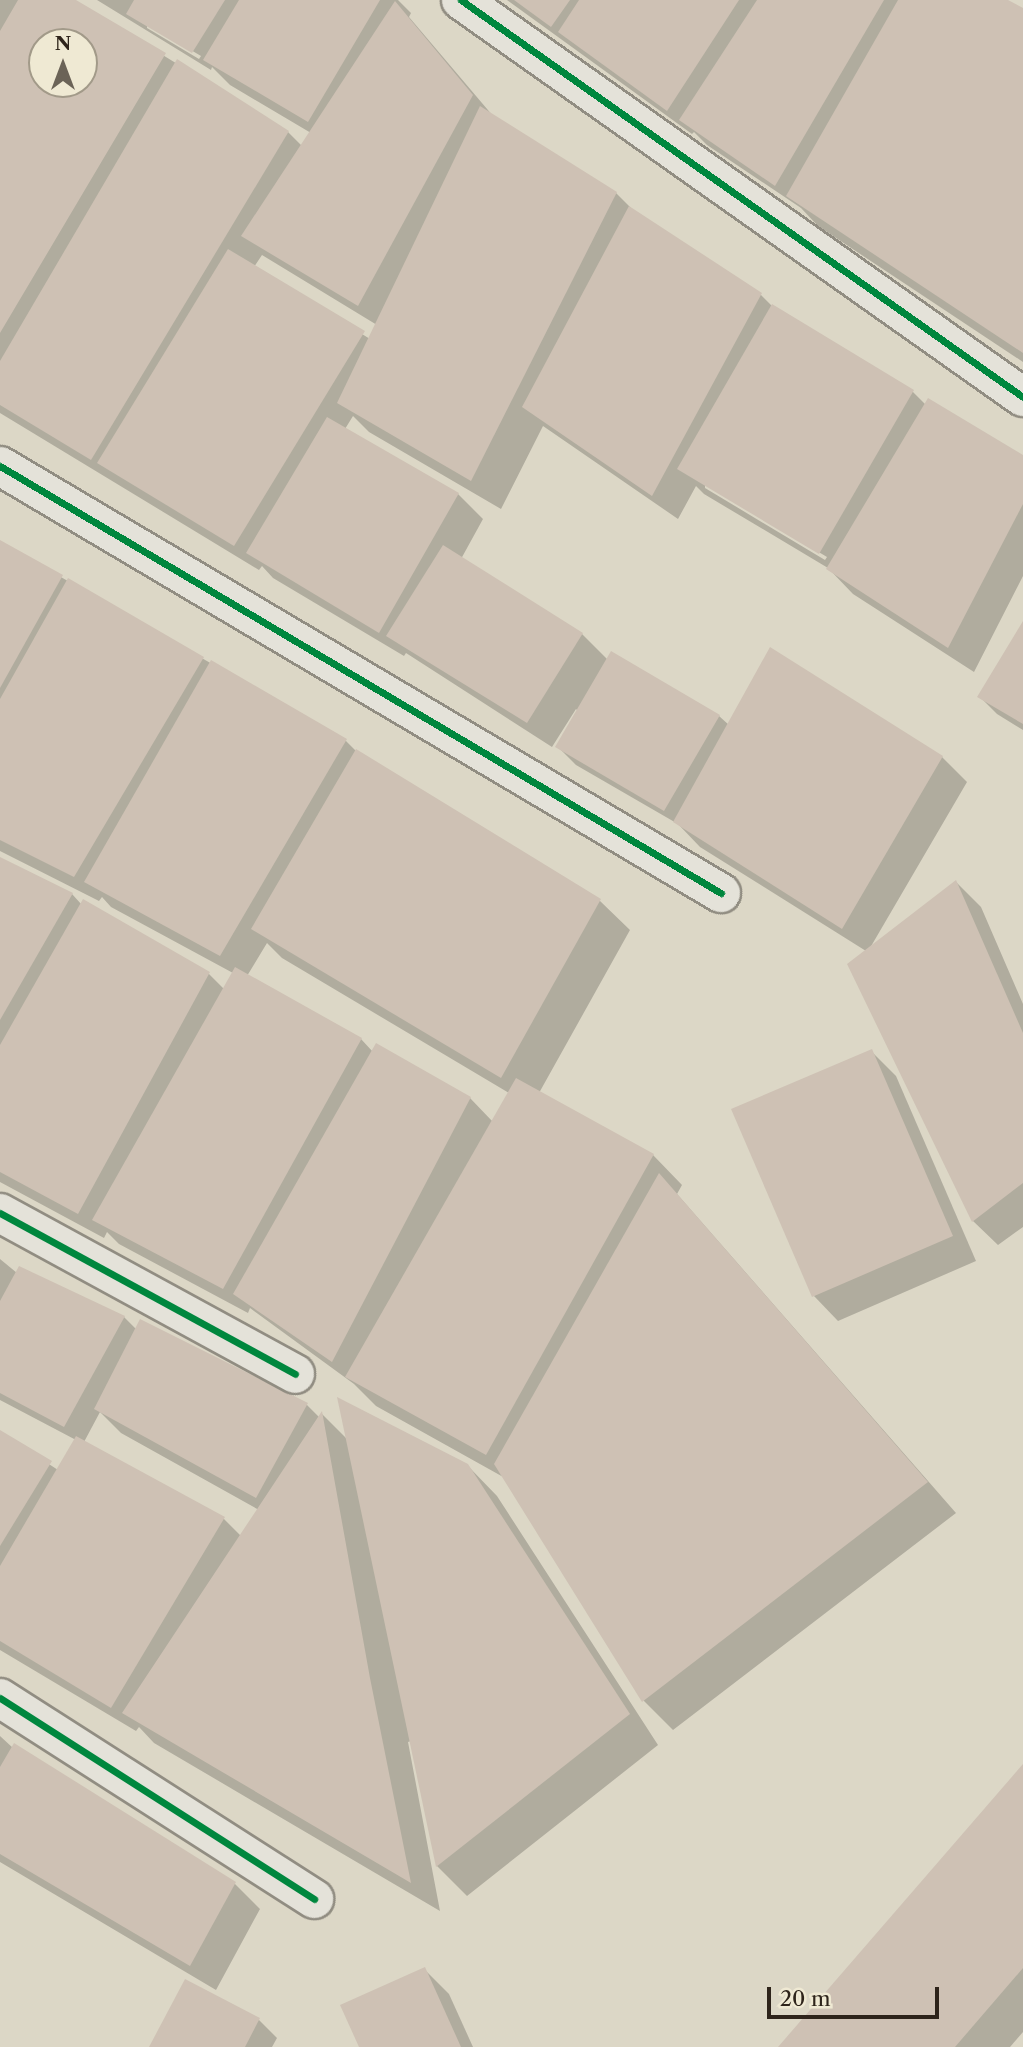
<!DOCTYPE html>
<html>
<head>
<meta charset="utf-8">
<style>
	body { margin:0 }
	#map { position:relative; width:1023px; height:2047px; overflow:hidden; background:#dcd7c6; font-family:"Libre Caslon Text",serif }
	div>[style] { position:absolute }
	.shadow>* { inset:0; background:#0003 }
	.building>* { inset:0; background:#cec1b4 }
	.roads { filter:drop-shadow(2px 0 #918d82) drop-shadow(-2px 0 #918d82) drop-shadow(0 2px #918d82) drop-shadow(0 -2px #918d82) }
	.minor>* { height:38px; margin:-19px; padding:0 19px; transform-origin:19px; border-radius:19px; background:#e4e2d9 }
	.cycleway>* { height:7px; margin:-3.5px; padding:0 3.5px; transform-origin:3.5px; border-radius:3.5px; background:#00873e }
	span { translate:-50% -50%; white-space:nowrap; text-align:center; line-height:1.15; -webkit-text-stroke:5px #efe9d3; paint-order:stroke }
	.north { position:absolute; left:28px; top:28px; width:70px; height:70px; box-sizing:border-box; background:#efe9d3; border:2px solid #a29a89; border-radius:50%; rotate:0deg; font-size:19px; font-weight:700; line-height:28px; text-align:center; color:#2e241b }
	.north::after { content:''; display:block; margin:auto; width:24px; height:32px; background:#6b6357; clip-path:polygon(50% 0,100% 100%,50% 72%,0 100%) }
	.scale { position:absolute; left:767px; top:1987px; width:172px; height:32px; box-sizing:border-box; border:4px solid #2e241b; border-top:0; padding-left:9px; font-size:21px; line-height:24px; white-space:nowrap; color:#2e241b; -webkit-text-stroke:5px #efe9d3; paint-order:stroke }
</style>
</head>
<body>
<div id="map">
	<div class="shadow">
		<i style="clip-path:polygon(evenodd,0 0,73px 0,288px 132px,302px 146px,311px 133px,230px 85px,212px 67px,211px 70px,97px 0,398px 0,411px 13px,409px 17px,493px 116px,616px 193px,634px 211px,761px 295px,772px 306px,913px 392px,926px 405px,1023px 457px,1023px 576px,974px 672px,853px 594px,828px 568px,704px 494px,696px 486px,678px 519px,543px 426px,501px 509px,369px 432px,353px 416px,345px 429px,458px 494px,483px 519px,461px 559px,582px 634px,608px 660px,719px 716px,729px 725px,942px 757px,967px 782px,870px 948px,956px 882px,981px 907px,1023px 1004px,1023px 1227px,998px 1245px,973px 1221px,866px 951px,700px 847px,678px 824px,576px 765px,558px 747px,578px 711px,576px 709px,552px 747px,406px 653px,404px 656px,273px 578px,262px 566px,259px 570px,0 413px,0 0,147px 24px,201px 56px,199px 59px,147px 28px,147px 24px,0 0,42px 42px,84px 42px,84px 84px,42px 84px,42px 42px,0 0,262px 255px,377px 325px,370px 339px,254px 267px,262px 255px,0 0,705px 484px,827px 557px,825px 560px,705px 488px,705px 484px)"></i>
		<i style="clip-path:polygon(507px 0,1005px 0,1023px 10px,1023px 362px,818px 226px,801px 208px,707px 145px,694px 132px,692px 134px)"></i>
		<i style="clip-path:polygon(evenodd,0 542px,346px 741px,357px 752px,600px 901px,630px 930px,539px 1093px,653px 1155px,682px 1185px,677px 1194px,956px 1513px,673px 1730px,644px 1701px,505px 1478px,376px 1406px,354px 1384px,250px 1308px,248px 1313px,119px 1244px,107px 1232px,104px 1238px,0 1182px,0 859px,72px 894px,82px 905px,84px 902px,209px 974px,224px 989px,233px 973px,111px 907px,102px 897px,99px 901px,0 851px,0 542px,267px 943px,282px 958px,509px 1093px,493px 1122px,470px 1098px,373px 1052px,361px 1039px,247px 976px,267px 943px)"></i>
		<i style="clip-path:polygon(1023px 624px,1023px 730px,997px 714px,979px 696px)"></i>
		<i style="clip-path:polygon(871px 1051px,896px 1076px,976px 1261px,838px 1321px,814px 1296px)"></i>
		<i style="clip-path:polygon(evenodd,0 1259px,17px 1273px,124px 1317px,137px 1330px,307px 1405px,319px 1417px,322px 1414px,347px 1439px,467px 1465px,497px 1496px,658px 1745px,467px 1896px,437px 1866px,411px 1741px,408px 1742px,440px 1911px,154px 1743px,139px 1727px,136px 1731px,0 1650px,0 1432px,58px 1470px,76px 1440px,0 1400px,0 1259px,100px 1412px,121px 1433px,259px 1510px,241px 1536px,224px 1519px,84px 1442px,100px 1412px)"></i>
		<i style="clip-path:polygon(0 1736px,13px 1748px,15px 1745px,235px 1884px,260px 1909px,216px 1990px,0 1862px)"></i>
		<i style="clip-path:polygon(1023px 1766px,1023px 2032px,1010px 2047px,780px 2047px)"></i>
		<i style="clip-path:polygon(424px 1969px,449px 1994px,473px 2047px,361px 2047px)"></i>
		<i style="clip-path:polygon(259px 2020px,277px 2038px,272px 2047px,151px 2047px)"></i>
	</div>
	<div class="building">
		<i style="clip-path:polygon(evenodd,18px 0,76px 0,166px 53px,0 333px,0 31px,18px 0,42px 42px,84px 42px,84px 84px,42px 84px,42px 42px)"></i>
		<i style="clip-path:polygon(134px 0,225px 0,192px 53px,126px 14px)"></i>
		<i style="clip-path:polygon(239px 0,380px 0,308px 122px,203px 60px)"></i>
		<i style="clip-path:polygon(514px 0,570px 0,551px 27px)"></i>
		<i style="clip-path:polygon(579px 0,739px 0,667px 111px,558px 32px)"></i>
		<i style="clip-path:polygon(757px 0,884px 0,775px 186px,679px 120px)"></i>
		<i style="clip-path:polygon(898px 0,1008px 0,1023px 8px,1023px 353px,786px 196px)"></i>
		<i style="clip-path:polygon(395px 1px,473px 95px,358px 306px,241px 236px)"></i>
		<i style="clip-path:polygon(177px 59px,289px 131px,91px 460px,0 405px,0 361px)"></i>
		<i style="clip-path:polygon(480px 106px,617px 192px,471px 481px,337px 403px)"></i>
		<i style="clip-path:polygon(629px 206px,762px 293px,652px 496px,522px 407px)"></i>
		<i style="clip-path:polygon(228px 249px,365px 331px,234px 546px,97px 463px)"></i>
		<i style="clip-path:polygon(772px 304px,914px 390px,819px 554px,677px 469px)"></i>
		<i style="clip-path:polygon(928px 398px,1023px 455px,1023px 504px,948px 648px,826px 569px)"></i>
		<i style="clip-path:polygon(327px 417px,459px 493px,379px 633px,246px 553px)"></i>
		<i style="clip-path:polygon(0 540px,63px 575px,0 688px)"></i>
		<i style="clip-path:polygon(443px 545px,583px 633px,527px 723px,386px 636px)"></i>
		<i style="clip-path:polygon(68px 578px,204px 657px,74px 877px,0 840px,0 699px)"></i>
		<i style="clip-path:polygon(1023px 621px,1023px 724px,977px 697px)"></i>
		<i style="clip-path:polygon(770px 647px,943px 756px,842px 929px,673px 822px)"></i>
		<i style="clip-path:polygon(611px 651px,720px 715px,664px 811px,555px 747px)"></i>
		<i style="clip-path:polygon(211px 660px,347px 739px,220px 956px,84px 882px)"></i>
		<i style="clip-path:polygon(356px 749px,601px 899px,501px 1078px,251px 929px)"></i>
		<i style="clip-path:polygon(0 857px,73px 893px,0 1020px)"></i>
		<i style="clip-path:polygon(956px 880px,1023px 1033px,1023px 1183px,972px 1222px,847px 964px)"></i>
		<i style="clip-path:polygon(83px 899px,210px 972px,78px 1214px,0 1172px,0 1045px)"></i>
		<i style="clip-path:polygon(235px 967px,362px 1038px,223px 1289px,92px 1220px)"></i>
		<i style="clip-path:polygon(376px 1043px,471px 1097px,332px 1362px,233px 1294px)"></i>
		<i style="clip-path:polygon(872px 1049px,953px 1236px,812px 1297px,731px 1109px)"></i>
		<i style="clip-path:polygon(516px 1078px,654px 1154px,486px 1455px,345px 1377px)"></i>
		<i style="clip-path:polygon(659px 1173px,928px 1482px,642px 1702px,494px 1464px)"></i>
		<i style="clip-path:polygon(19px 1266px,125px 1316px,64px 1427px,0 1393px,0 1301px)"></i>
		<i style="clip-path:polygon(140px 1319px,308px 1403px,256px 1498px,94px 1409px)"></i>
		<i style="clip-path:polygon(337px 1397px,468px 1464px,630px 1714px,436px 1867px)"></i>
		<i style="clip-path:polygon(322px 1411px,370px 1678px,411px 1883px,122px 1713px)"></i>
		<i style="clip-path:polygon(0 1430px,52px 1461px,0 1546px)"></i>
		<i style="clip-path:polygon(76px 1436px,225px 1517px,111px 1708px,0 1641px,0 1566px)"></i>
		<i style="clip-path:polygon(14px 1743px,236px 1882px,190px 1966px,0 1854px,0 1767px)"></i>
		<i style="clip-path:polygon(1023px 1764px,1023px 1968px,955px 2047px,778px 2047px)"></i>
		<i style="clip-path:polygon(425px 1967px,461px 2047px,359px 2047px,340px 2005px)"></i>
		<i style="clip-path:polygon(185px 1979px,260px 2018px,245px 2047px,149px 2047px)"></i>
	</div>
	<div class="roads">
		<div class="minor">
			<i style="left:461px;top:0;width:688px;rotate:35.24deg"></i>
			<i style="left:0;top:466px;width:838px;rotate:30.64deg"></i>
			<i style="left:0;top:1213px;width:336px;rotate:28.6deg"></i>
			<i style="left:0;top:1698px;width:373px;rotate:32.6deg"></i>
		</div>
	</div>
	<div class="cycleway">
		<i style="left:461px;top:0;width:688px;rotate:35.24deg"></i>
		<i style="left:0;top:466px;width:838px;rotate:30.64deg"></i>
		<i style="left:0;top:1213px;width:336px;rotate:28.6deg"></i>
		<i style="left:0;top:1698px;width:373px;rotate:32.6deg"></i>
	</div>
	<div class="north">N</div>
	<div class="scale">20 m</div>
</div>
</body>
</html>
